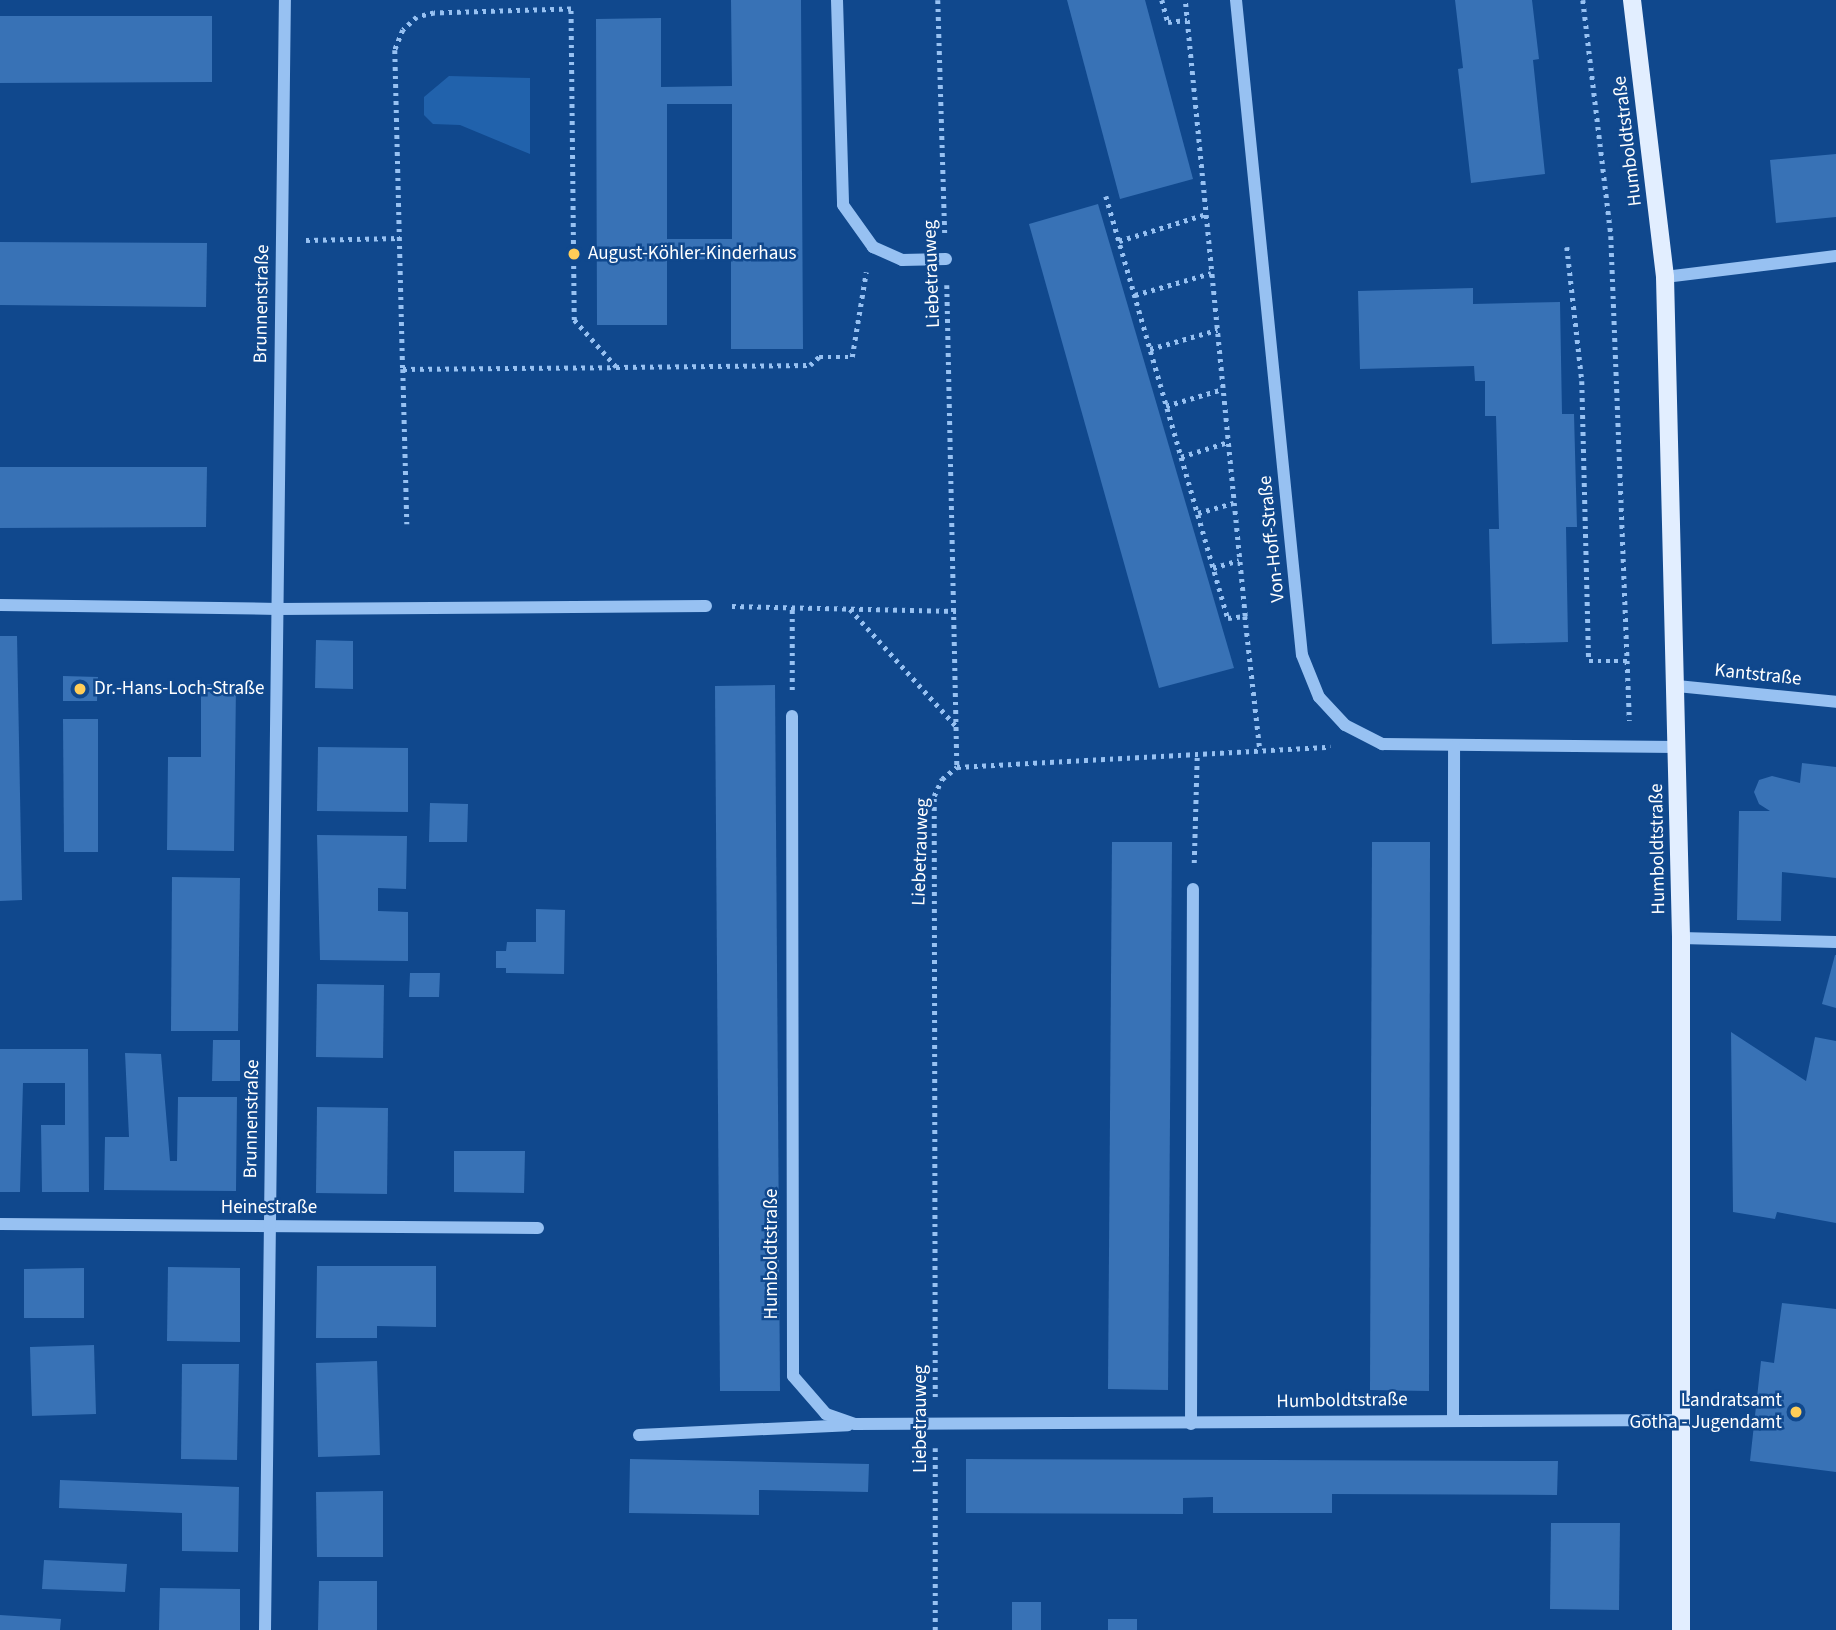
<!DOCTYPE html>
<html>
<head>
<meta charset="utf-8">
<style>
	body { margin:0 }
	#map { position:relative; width:1836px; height:1630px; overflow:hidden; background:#10488d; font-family:"Source Sans 3",sans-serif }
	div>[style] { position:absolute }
	.green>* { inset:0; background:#2162ac }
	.building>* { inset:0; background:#3872b6 }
	.path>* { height:4.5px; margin-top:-2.25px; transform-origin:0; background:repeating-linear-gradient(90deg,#97c1f2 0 3.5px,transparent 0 8.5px) }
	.minor>* { height:12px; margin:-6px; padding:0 6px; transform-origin:6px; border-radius:6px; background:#97c1f2 }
	.major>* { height:18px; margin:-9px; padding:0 9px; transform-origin:9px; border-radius:9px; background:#e2eeff }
	.dots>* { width:19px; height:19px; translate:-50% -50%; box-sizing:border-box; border:4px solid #10488d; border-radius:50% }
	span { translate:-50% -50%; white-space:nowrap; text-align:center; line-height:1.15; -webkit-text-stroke:5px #10488d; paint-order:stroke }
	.street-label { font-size:19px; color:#fff }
	.poi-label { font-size:19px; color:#fff }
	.left { translate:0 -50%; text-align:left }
	.right { translate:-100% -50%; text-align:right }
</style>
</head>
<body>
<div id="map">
	<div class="green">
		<i style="clip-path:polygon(449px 76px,530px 78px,530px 154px,460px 125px,433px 124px,424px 115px,424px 97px)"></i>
	</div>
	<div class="building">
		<i style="clip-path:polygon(evenodd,731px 0,801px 0,803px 349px,731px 349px,731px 259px,667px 260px,667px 325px,597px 325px,596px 19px,661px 18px,661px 87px,732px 86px,731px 0,667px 104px,732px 104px,732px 239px,667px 239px,667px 104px)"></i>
		<i style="clip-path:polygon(1067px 0,1145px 0,1193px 179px,1120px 199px)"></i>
		<i style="clip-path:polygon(1455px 0,1532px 0,1539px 59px,1533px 60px,1545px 174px,1471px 183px,1458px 69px,1463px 68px)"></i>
		<i style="clip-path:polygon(0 16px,212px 16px,212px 82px,0 83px)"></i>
		<i style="clip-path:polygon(1836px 154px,1836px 217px,1776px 223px,1770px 160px)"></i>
		<i style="clip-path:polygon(1098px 204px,1234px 668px,1159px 688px,1029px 224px)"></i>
		<i style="clip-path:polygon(0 242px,207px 243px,206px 307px,0 305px)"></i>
		<i style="clip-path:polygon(1473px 288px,1473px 304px,1560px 302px,1562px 414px,1574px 414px,1577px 527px,1566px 527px,1568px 642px,1492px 644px,1489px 529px,1499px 529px,1496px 416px,1485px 416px,1485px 381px,1475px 381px,1474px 366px,1360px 369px,1358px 291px)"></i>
		<i style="clip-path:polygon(0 467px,207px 467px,206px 527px,0 528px)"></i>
		<i style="clip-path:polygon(0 636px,17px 636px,22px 900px,0 901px)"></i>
		<i style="clip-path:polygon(316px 640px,353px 641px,353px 689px,315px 688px)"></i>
		<i style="clip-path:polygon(63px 676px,98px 677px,97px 701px,63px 701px)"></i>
		<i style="clip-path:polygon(201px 684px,236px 685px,234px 851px,167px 850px,168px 757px,201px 757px)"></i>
		<i style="clip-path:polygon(775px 685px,780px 1391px,720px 1391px,715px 686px)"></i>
		<i style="clip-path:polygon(63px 719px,98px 719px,98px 852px,64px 852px)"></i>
		<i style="clip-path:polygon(318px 747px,408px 748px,408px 812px,317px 811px)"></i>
		<i style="clip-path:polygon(1802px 763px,1836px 767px,1836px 878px,1782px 872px,1781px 921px,1737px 920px,1739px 811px,1770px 811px,1759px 804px,1754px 792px,1759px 780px,1772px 776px,1800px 783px)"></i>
		<i style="clip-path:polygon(430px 803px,468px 804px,467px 842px,429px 842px)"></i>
		<i style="clip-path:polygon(317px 835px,407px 836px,406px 889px,378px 888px,378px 911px,408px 912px,408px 961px,320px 960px)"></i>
		<i style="clip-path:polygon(1112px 842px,1172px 842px,1168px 1390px,1108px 1389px)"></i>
		<i style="clip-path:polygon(1372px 842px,1430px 842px,1429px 1391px,1370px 1390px)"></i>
		<i style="clip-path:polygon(172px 877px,240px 878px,238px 1031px,171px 1031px)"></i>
		<i style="clip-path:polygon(536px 909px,565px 910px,564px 974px,506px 973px,506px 968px,496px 968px,496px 951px,506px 951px,507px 942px,536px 942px)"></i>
		<i style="clip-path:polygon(1835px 955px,1836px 955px,1836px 1008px,1822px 1004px)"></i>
		<i style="clip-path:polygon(410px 973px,440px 973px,439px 997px,409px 997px)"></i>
		<i style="clip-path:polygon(317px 984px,384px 985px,383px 1058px,316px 1057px)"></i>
		<i style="clip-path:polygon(1731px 1032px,1806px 1081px,1815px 1037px,1836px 1041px,1836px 1223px,1777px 1212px,1775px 1219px,1733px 1212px)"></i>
		<i style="clip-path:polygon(213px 1040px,240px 1040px,240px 1081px,212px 1081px)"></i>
		<i style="clip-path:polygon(0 1049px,88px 1049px,89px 1192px,42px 1192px,41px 1125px,65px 1125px,65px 1083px,23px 1083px,20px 1192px,0 1192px)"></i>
		<i style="clip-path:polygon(125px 1053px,161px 1054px,170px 1161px,177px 1161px,178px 1097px,237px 1097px,236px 1191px,104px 1190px,105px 1137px,129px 1137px)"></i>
		<i style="clip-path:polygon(317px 1107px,388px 1108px,387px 1194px,316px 1193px)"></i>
		<i style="clip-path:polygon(454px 1151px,525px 1151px,524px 1193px,454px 1192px)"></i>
		<i style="clip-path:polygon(317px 1266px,436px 1266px,436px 1327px,377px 1326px,377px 1338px,316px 1338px)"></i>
		<i style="clip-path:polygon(168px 1267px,240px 1268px,240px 1342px,167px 1341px)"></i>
		<i style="clip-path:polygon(84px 1268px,84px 1318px,24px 1318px,24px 1269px)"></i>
		<i style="clip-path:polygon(1782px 1303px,1836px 1309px,1836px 1472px,1750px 1461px,1761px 1361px,1774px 1363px)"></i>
		<i style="clip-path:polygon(94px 1345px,96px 1414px,32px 1416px,30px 1347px)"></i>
		<i style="clip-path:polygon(377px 1361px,380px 1455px,318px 1457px,316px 1363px)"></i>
		<i style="clip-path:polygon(182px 1364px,239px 1364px,237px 1460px,181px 1459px)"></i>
		<i style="clip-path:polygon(630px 1459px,869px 1464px,868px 1492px,759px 1490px,759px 1515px,629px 1513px)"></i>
		<i style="clip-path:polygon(966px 1459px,1558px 1461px,1557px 1495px,1332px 1494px,1332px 1513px,1213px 1513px,1213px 1497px,1183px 1498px,1183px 1514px,966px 1513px)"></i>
		<i style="clip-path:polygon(60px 1480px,239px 1487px,238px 1552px,182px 1551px,182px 1513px,59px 1508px)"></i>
		<i style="clip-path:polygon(383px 1491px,383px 1557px,317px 1557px,316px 1492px)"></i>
		<i style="clip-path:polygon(1551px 1523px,1620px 1523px,1619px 1610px,1550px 1609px)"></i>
		<i style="clip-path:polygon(44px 1560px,127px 1564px,125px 1592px,42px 1589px)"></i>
		<i style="clip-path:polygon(319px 1581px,377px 1581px,377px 1630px,318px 1630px)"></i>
		<i style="clip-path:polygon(160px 1588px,240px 1589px,240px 1630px,159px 1630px)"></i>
		<i style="clip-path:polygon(1012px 1602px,1041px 1602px,1041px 1630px,1012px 1630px)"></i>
		<i style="clip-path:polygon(0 1615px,61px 1619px,60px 1630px,0 1630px)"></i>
		<i style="clip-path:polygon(1108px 1619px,1137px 1619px,1137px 1630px,1108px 1630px)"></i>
	</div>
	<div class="path">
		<i style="left:938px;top:0;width:234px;rotate:88.3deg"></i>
		<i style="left:1162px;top:0;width:23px;rotate:75deg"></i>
		<i style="left:1168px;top:22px;width:19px;rotate:-6deg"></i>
		<i style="left:1583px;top:0;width:238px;rotate:83.2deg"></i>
		<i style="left:1611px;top:236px;width:485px;rotate:87.8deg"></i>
		<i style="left:1106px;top:196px;width:439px;rotate:73.9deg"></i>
		<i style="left:1228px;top:618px;width:17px;rotate:-7deg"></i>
		<i style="left:1245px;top:616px;width:619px;rotate:-95.56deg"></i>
		<i style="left:306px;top:240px;width:94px;rotate:-1.2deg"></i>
		<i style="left:1119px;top:241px;width:91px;rotate:-17.2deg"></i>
		<i style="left:1567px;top:247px;width:135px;rotate:83.6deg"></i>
		<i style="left:1582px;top:381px;width:280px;rotate:88.6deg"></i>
		<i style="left:1589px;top:661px;width:39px"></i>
		<i style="left:947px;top:285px;width:482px;rotate:88.8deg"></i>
		<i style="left:1135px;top:295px;width:79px;rotate:-16.1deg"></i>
		<i style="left:1150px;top:349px;width:70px;rotate:-15.8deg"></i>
		<i style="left:616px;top:367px;width:63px;rotate:-131.8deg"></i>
		<i style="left:574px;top:320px;width:311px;rotate:-90.6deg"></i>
		<i style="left:571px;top:9px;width:137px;rotate:178.3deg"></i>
		<i style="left:434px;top:13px;width:17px;rotate:167deg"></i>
		<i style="left:417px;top:17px;width:19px;rotate:137deg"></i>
		<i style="left:403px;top:30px;width:22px;rotate:112deg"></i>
		<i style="left:395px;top:50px;width:319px;rotate:88.6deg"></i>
		<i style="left:403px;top:369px;width:213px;rotate:-0.5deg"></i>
		<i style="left:616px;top:367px;width:194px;rotate:-0.6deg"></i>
		<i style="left:810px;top:365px;width:12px;rotate:-42deg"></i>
		<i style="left:819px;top:357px;width:33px"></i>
		<i style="left:852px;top:357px;width:86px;rotate:-80.6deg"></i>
		<i style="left:403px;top:369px;width:155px;rotate:88.5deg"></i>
		<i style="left:1166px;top:406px;width:59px;rotate:-16.6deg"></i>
		<i style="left:1181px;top:457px;width:49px;rotate:-17.7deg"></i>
		<i style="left:1198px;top:513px;width:37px;rotate:-16deg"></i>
		<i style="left:1213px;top:568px;width:27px;rotate:-17deg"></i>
		<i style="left:732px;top:606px;width:225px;rotate:1.3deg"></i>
		<i style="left:850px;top:609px;width:159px;rotate:47.8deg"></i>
		<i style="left:1245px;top:616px;width:135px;rotate:83.6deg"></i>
		<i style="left:792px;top:690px;width:83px;rotate:-90deg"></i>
		<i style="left:957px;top:767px;width:374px;rotate:-3.1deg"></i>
		<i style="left:1194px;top:863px;width:110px;rotate:-88.4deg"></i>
		<i style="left:935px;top:1397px;width:601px;rotate:-90.1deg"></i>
		<i style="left:934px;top:796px;width:19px;rotate:-65deg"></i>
		<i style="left:942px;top:779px;width:19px;rotate:-39deg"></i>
		<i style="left:935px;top:1630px;width:182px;rotate:-90deg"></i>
	</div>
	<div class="minor">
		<i style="left:837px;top:0;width:205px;rotate:88.3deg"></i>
		<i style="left:843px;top:205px;width:52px;rotate:54.5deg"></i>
		<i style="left:873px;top:247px;width:32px;rotate:24deg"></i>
		<i style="left:902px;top:260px;width:44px;rotate:-1.3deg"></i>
		<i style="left:1236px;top:0;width:658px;rotate:84.25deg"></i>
		<i style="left:1302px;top:655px;width:45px;rotate:68deg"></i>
		<i style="left:1319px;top:697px;width:38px;rotate:47deg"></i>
		<i style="left:1345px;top:725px;width:42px;rotate:27.2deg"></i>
		<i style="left:1382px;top:744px;width:295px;rotate:0.6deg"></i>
		<i style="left:1665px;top:277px;width:172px;rotate:-7deg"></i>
		<i style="left:0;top:605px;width:278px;rotate:0.8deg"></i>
		<i style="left:278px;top:609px;width:428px;rotate:-0.4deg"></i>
		<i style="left:1677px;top:686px;width:160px;rotate:5.7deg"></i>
		<i style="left:792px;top:716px;width:660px;rotate:89.91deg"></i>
		<i style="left:793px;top:1376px;width:50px;rotate:49deg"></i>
		<i style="left:826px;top:1414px;width:31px;rotate:19deg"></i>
		<i style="left:855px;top:1424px;width:825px;rotate:-0.28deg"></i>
		<i style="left:1681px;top:938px;width:155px;rotate:1.5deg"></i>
		<i style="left:0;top:1224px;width:538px;rotate:0.43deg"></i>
		<i style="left:1453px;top:1420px;width:674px;rotate:-89.91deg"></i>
		<i style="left:1191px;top:1424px;width:535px;rotate:-89.79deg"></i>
		<i style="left:639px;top:1435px;width:209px;rotate:-2.7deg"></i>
		<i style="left:265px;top:1630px;width:1630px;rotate:-89.3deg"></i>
	</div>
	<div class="major">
		<i style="left:1632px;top:0;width:279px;rotate:83.2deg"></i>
		<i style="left:1665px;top:277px;width:661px;rotate:88.61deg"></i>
		<i style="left:1681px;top:938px;width:692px;rotate:90deg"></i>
	</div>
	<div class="dots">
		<i style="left:574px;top:254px;background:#ffcd58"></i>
		<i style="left:80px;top:689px;background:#ffcd58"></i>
		<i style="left:1796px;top:1412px;background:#ffcd58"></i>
	</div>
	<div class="street-label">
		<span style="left:1628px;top:141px;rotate:-97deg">Humboldtstraße</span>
		<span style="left:932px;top:274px;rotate:-92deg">Liebetrauweg</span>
		<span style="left:262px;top:304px;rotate:-89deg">Brunnenstraße</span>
		<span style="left:1272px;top:539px;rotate:-96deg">Von-Hoff-Straße</span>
		<span style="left:1758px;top:675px;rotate:6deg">Kantstraße</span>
		<span style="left:1658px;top:849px;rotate:-91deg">Humboldtstraße</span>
		<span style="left:921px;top:852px;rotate:-88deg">Liebetrauweg</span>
		<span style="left:252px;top:1119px;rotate:-89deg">Brunnenstraße</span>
		<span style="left:269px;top:1208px">Heinestraße</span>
		<span style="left:772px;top:1254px;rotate:-90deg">Humboldtstraße</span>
		<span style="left:1342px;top:1401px;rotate:-1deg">Humboldtstraße</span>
		<span style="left:921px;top:1419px;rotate:-90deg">Liebetrauweg</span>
	</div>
	<div class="poi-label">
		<span class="left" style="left:588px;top:254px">August-Köhler-Kinderhaus</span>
		<span class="left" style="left:94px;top:689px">Dr.-Hans-Loch-Straße</span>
		<span class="right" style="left:1782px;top:1412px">Landratsamt<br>Gotha - Jugendamt</span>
	</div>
</div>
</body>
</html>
